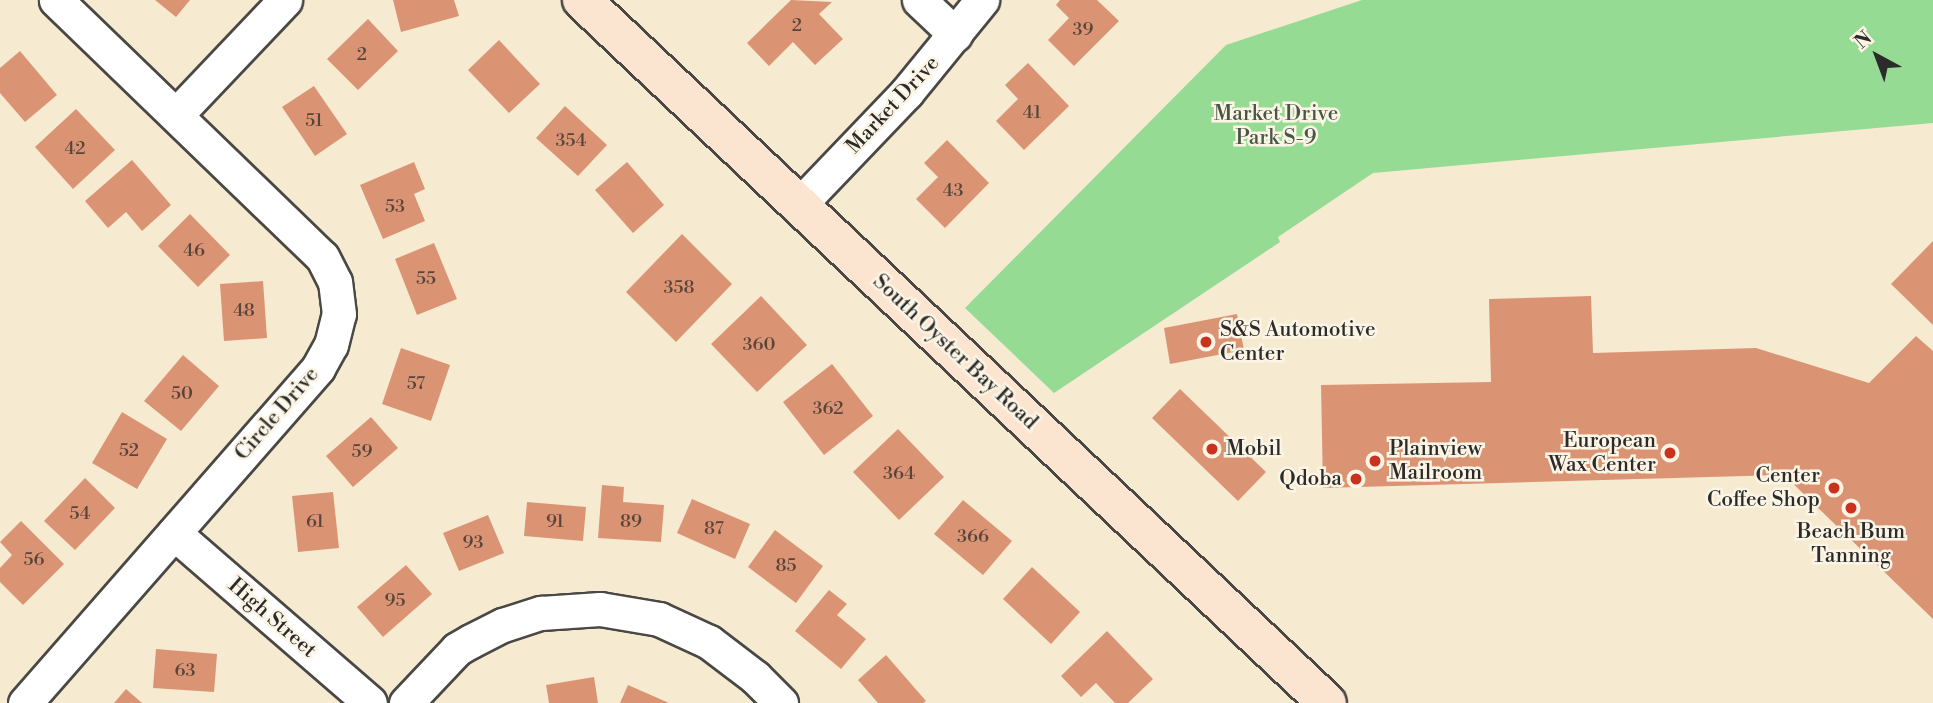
<!DOCTYPE html>
<html>
<head>
<meta charset="utf-8">
<style>
	body { margin:0 }
	#map { position:relative; width:1933px; height:703px; overflow:hidden; background:#f6ead1; font-family:"Libre Bodoni",serif }
	div>[style] { position:absolute }
	.green>* { inset:0; background:#96db93 }
	.building>* { inset:0; background:#db9473 }
	.roads { filter:drop-shadow(2px 0 #494844) drop-shadow(-2px 0 #494844) drop-shadow(0 2px #494844) drop-shadow(0 -2px #494844) }
	.street>* { height:33px; margin:-16.5px; padding:0 16.5px; transform-origin:16.5px; border-radius:16.5px; background:#fff }
	.secondary>* { height:38px; margin:-19px; padding:0 19px; transform-origin:19px; border-radius:19px; background:#fce5d0 }
	.dots>* { width:19px; height:19px; translate:-50% -50%; box-sizing:border-box; border:4px solid #fcf5e5; border-radius:50% }
	span { translate:-50% -50%; white-space:nowrap; text-align:center; line-height:1.15; -webkit-text-stroke:5px #fcf5e5; paint-order:stroke }
	.number-label { font-size:18px; color:#57453d }
	.number-label span { -webkit-text-stroke-width:0 }
	.street-label { font-size:21px; color:#2b2b2b }
	.park-label { font-size:21px; color:#465745 }
	.poi-label { font-size:21px; color:#2b2b2b }
	.left { translate:0 -50%; text-align:left }
	.right { translate:-100% -50%; text-align:right }
	.north { position:absolute; left:1842px; top:21px; width:70px; height:70px; -webkit-text-stroke:5px #fcf5e5; paint-order:stroke; rotate:319deg; font-size:19px; font-weight:700; line-height:28px; text-align:center; color:#2b2b2b }
	.north::after { content:''; display:block; margin:auto; width:24px; height:32px; background:#2b2b2b; clip-path:polygon(50% 0,100% 100%,50% 72%,0 100%) }
</style>
</head>
<body>
<div id="map">
	<div class="green">
		<i style="clip-path:polygon(1362px 0,1933px 0,1933px 123px,1373px 173px,1278px 237px,1280px 242px,1054px 393px,965px 308px,1226px 45px)"></i>
	</div>
	<div class="building">
		<i style="clip-path:polygon(155px 0,190px 0,176px 17px)"></i>
		<i style="clip-path:polygon(393px 0,454px 0,459px 16px,401px 32px)"></i>
		<i style="clip-path:polygon(791px 0,832px 2px,819px 14px,843px 39px,815px 65px,793px 42px,769px 66px,747px 43px)"></i>
		<i style="clip-path:polygon(1060px 0,1097px 0,1119px 21px,1074px 66px,1048px 40px,1069px 18px,1056px 5px)"></i>
		<i style="clip-path:polygon(368px 19px,398px 51px,358px 90px,327px 59px)"></i>
		<i style="clip-path:polygon(499px 40px,540px 84px,509px 113px,468px 70px)"></i>
		<i style="clip-path:polygon(20px 51px,57px 95px,25px 122px,0 93px,0 68px)"></i>
		<i style="clip-path:polygon(1028px 63px,1069px 106px,1024px 150px,996px 121px,1018px 99px,1005px 85px)"></i>
		<i style="clip-path:polygon(314px 86px,347px 134px,315px 156px,282px 107px)"></i>
		<i style="clip-path:polygon(565px 106px,607px 145px,578px 176px,536px 138px)"></i>
		<i style="clip-path:polygon(76px 109px,115px 150px,73px 189px,35px 147px)"></i>
		<i style="clip-path:polygon(947px 140px,989px 183px,945px 228px,916px 199px,938px 177px,924px 163px)"></i>
		<i style="clip-path:polygon(132px 160px,171px 205px,142px 231px,126px 212px,108px 228px,85px 201px)"></i>
		<i style="clip-path:polygon(414px 162px,425px 189px,414px 194px,425px 221px,383px 239px,360px 185px)"></i>
		<i style="clip-path:polygon(627px 162px,664px 205px,633px 233px,595px 190px)"></i>
		<i style="clip-path:polygon(190px 214px,230px 255px,198px 287px,158px 246px)"></i>
		<i style="clip-path:polygon(682px 234px,732px 284px,676px 342px,626px 292px)"></i>
		<i style="clip-path:polygon(1933px 241px,1933px 325px,1891px 284px)"></i>
		<i style="clip-path:polygon(434px 243px,457px 299px,417px 315px,395px 259px)"></i>
		<i style="clip-path:polygon(263px 281px,267px 338px,224px 341px,220px 284px)"></i>
		<i style="clip-path:polygon(761px 296px,807px 345px,757px 392px,711px 344px)"></i>
		<i style="clip-path:polygon(1591px 296px,1593px 353px,1756px 348px,1869px 383px,1916px 336px,1933px 351px,1933px 619px,1784px 475px,1323px 488px,1321px 385px,1491px 382px,1489px 299px)"></i>
		<i style="clip-path:polygon(1237px 314px,1244px 350px,1170px 364px,1164px 328px)"></i>
		<i style="clip-path:polygon(401px 348px,450px 365px,431px 421px,382px 404px)"></i>
		<i style="clip-path:polygon(183px 355px,219px 386px,181px 431px,144px 401px)"></i>
		<i style="clip-path:polygon(832px 364px,873px 416px,824px 455px,783px 402px)"></i>
		<i style="clip-path:polygon(1180px 389px,1266px 472px,1238px 501px,1152px 418px)"></i>
		<i style="clip-path:polygon(122px 412px,167px 439px,137px 489px,92px 463px)"></i>
		<i style="clip-path:polygon(371px 417px,398px 448px,353px 487px,326px 456px)"></i>
		<i style="clip-path:polygon(898px 429px,944px 477px,899px 520px,853px 472px)"></i>
		<i style="clip-path:polygon(85px 478px,115px 508px,75px 550px,44px 521px)"></i>
		<i style="clip-path:polygon(602px 485px,624px 487px,623px 502px,664px 505px,661px 542px,598px 538px)"></i>
		<i style="clip-path:polygon(333px 492px,339px 548px,298px 552px,292px 496px)"></i>
		<i style="clip-path:polygon(692px 499px,750px 524px,735px 559px,677px 533px)"></i>
		<i style="clip-path:polygon(963px 500px,1012px 541px,983px 575px,934px 534px)"></i>
		<i style="clip-path:polygon(527px 502px,586px 507px,583px 541px,524px 536px)"></i>
		<i style="clip-path:polygon(488px 515px,504px 553px,459px 571px,443px 533px)"></i>
		<i style="clip-path:polygon(21px 521px,64px 564px,23px 605px,0 582px,0 568px,12px 555px,0 542px)"></i>
		<i style="clip-path:polygon(775px 530px,823px 566px,796px 603px,748px 567px)"></i>
		<i style="clip-path:polygon(406px 565px,432px 594px,383px 637px,357px 607px)"></i>
		<i style="clip-path:polygon(1032px 567px,1080px 612px,1051px 644px,1003px 599px)"></i>
		<i style="clip-path:polygon(829px 590px,847px 604px,837px 615px,866px 639px,841px 669px,795px 631px)"></i>
		<i style="clip-path:polygon(1107px 631px,1153px 679px,1128px 703px,1115px 703px,1096px 683px,1081px 697px,1061px 676px)"></i>
		<i style="clip-path:polygon(156px 649px,217px 654px,214px 692px,153px 688px)"></i>
		<i style="clip-path:polygon(886px 655px,926px 701px,923px 703px,878px 703px,858px 680px)"></i>
		<i style="clip-path:polygon(594px 677px,598px 703px,549px 703px,546px 685px)"></i>
		<i style="clip-path:polygon(628px 685px,669px 703px,620px 703px)"></i>
		<i style="clip-path:polygon(126px 689px,142px 703px,114px 703px)"></i>
	</div>
	<div class="roads">
		<div class="street">
			<i style="left:919px;top:0;width:50px;rotate:43.4deg"></i>
			<i style="left:177px;top:114px;width:157px;rotate:-46.5deg"></i>
			<i style="left:799px;top:205px;width:156px;rotate:-46.3deg"></i>
			<i style="left:907px;top:92px;width:119px;rotate:-50.8deg"></i>
			<i style="left:174px;top:533px;width:259px;rotate:40.9deg"></i>
			<i style="left:25px;top:703px;width:445px;rotate:-48.8deg"></i>
			<i style="left:318px;top:368px;width:26px;rotate:-61deg"></i>
			<i style="left:331px;top:345px;width:32px;rotate:-76deg"></i>
			<i style="left:339px;top:314px;width:32px;rotate:-97deg"></i>
			<i style="left:335px;top:282px;width:28px;rotate:-117deg"></i>
			<i style="left:322px;top:257px;width:370px;rotate:-136deg"></i>
			<i style="left:406px;top:703px;width:74px;rotate:-46.6deg"></i>
			<i style="left:457px;top:649px;width:16px;rotate:-30deg"></i>
			<i style="left:471px;top:641px;width:36px;rotate:-27deg"></i>
			<i style="left:503px;top:625px;width:40px;rotate:-18deg"></i>
			<i style="left:541px;top:613px;width:59px;rotate:-3.9deg"></i>
			<i style="left:600px;top:609px;width:60px;rotate:9.6deg"></i>
			<i style="left:659px;top:619px;width:55px;rotate:24.7deg"></i>
			<i style="left:709px;top:642px;width:58px;rotate:37.3deg"></i>
			<i style="left:755px;top:677px;width:37px;rotate:45deg"></i>
		</div>
		<div class="secondary">
			<i style="left:582px;top:0;width:1024px;rotate:43.34deg"></i>
		</div>
	</div>
	<div class="dots">
		<i style="left:1206px;top:342px;background:#c8321e"></i>
		<i style="left:1212px;top:449px;background:#c8321e"></i>
		<i style="left:1670px;top:453px;background:#c8321e"></i>
		<i style="left:1375px;top:461px;background:#c8321e"></i>
		<i style="left:1356px;top:479px;background:#c8321e"></i>
		<i style="left:1834px;top:488px;background:#c8321e"></i>
		<i style="left:1851px;top:508px;background:#c8321e"></i>
	</div>
	<div class="number-label">
		<span style="left:797px;top:26px">2</span>
		<span style="left:1083px;top:30px">39</span>
		<span style="left:362px;top:55px">2</span>
		<span style="left:1032px;top:113px">41</span>
		<span style="left:314px;top:121px">51</span>
		<span style="left:571px;top:141px">354</span>
		<span style="left:75px;top:149px">42</span>
		<span style="left:953px;top:191px">43</span>
		<span style="left:395px;top:207px">53</span>
		<span style="left:194px;top:251px">46</span>
		<span style="left:426px;top:279px">55</span>
		<span style="left:679px;top:288px">358</span>
		<span style="left:244px;top:311px">48</span>
		<span style="left:759px;top:345px">360</span>
		<span style="left:416px;top:384px">57</span>
		<span style="left:182px;top:394px">50</span>
		<span style="left:828px;top:409px">362</span>
		<span style="left:129px;top:451px">52</span>
		<span style="left:362px;top:452px">59</span>
		<span style="left:899px;top:474px">364</span>
		<span style="left:80px;top:514px">54</span>
		<span style="left:315px;top:522px">61</span>
		<span style="left:555px;top:522px">91</span>
		<span style="left:631px;top:522px">89</span>
		<span style="left:714px;top:529px">87</span>
		<span style="left:973px;top:537px">366</span>
		<span style="left:473px;top:543px">93</span>
		<span style="left:34px;top:560px">56</span>
		<span style="left:786px;top:566px">85</span>
		<span style="left:395px;top:601px">95</span>
		<span style="left:185px;top:671px">63</span>
	</div>
	<div class="street-label">
		<span style="left:893px;top:105px;rotate:-47deg">Market Drive</span>
		<span style="left:955px;top:352px;rotate:43deg">South Oyster Bay Road</span>
		<span style="left:277px;top:414px;rotate:-49deg">Circle Drive</span>
		<span style="left:272px;top:618px;rotate:41deg">High Street</span>
	</div>
	<div class="park-label">
		<span style="left:1276px;top:126px">Market Drive<br>Park S-9</span>
	</div>
	<div class="poi-label">
		<span class="left" style="left:1220px;top:342px">S&amp;S Automotive<br>Center</span>
		<span class="right" style="left:1656px;top:453px">European<br>Wax Center</span>
		<span class="left" style="left:1226px;top:449px">Mobil</span>
		<span class="left" style="left:1389px;top:461px">Plainview<br>Mailroom</span>
		<span class="right" style="left:1820px;top:488px">Center<br>Coffee Shop</span>
		<span class="right" style="left:1342px;top:479px">Qdoba</span>
		<span style="left:1851px;top:544px">Beach Bum<br>Tanning</span>
	</div>
	<div class="north">N</div>
</div>
</body>
</html>
